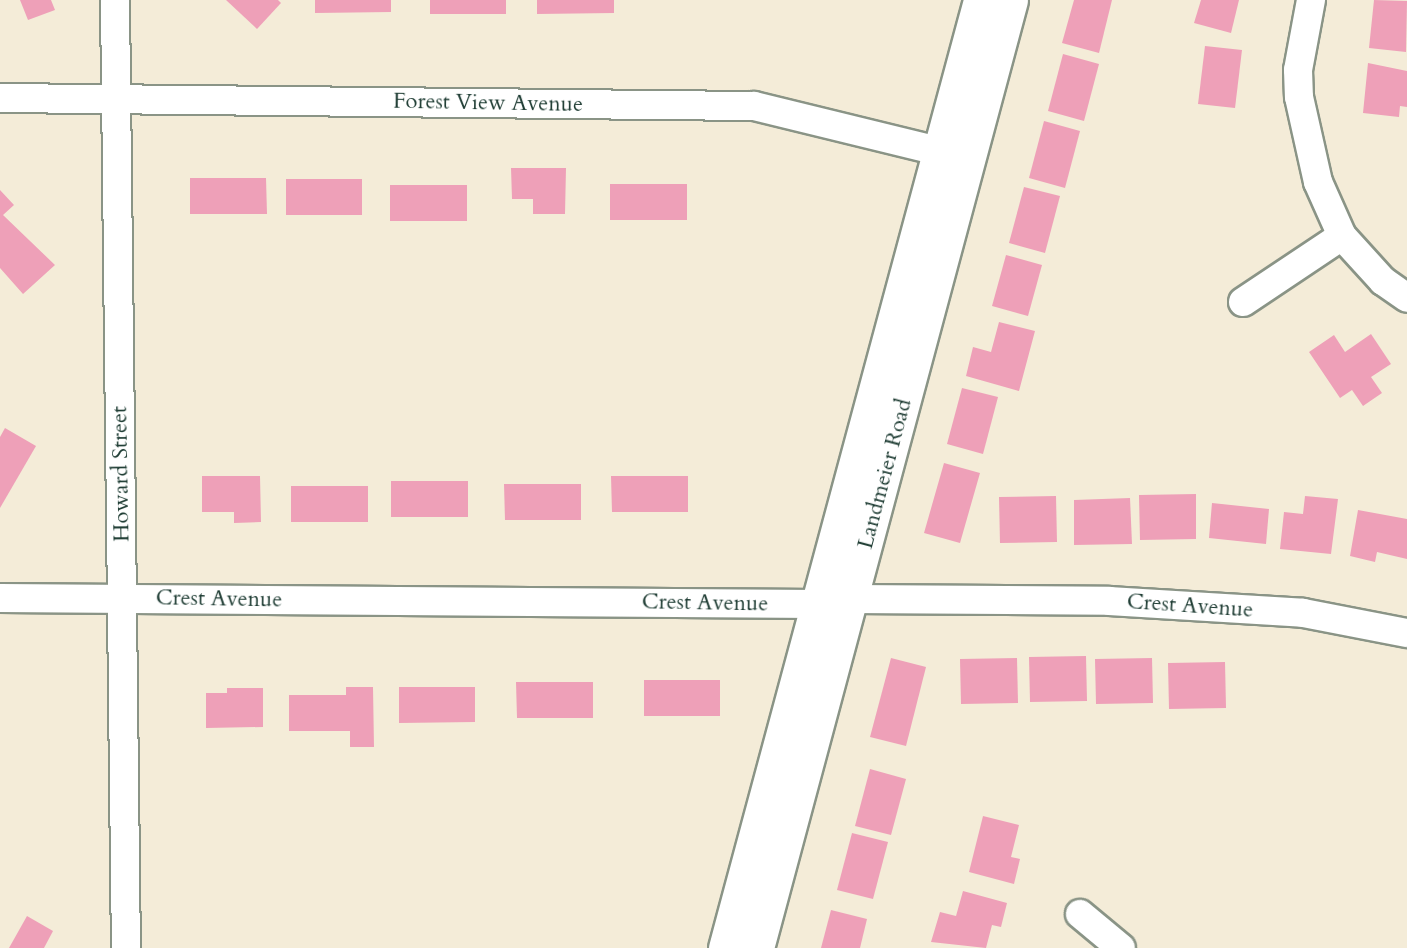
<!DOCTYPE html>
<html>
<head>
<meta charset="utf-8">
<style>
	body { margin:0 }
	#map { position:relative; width:1407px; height:948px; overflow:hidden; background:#f4ecd8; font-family:Cardo,serif }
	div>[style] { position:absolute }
	.building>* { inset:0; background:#eea0b8 }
	.roads { filter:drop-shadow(2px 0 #8a9486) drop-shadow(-2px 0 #8a9486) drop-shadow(0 2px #8a9486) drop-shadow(0 -2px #8a9486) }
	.street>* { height:28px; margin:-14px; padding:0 14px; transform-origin:14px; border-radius:14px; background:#fff }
	.secondary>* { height:33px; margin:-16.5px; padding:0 16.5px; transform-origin:16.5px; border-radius:16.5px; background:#fff }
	span { translate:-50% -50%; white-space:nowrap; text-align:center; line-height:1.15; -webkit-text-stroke:6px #fff; paint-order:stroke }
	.street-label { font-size:22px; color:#1f3d34 }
</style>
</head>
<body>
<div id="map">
	<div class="building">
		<i style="clip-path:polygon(20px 0,51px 0,55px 10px,28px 20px)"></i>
		<i style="clip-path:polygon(226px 0,278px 0,281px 3px,257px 29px)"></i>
		<i style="clip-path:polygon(315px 0,391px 0,391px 12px,315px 13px)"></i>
		<i style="clip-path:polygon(430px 0,506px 0,506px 14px,430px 14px)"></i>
		<i style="clip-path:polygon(537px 0,614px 0,614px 13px,537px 14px)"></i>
		<i style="clip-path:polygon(1074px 0,1112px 0,1099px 53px,1062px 43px)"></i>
		<i style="clip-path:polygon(1201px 0,1239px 0,1231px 33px,1194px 23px)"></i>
		<i style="clip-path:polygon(1374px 0,1407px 1px,1406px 52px,1369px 48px)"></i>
		<i style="clip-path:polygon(1205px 46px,1242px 50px,1235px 108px,1198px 104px)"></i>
		<i style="clip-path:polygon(1063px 54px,1099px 64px,1084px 121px,1048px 111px)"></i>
		<i style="clip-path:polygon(1368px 63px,1407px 71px,1407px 107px,1400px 106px,1399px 117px,1363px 113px)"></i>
		<i style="clip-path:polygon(1044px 121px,1080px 131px,1065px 188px,1029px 178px)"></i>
		<i style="clip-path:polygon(511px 168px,566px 168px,565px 214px,533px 214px,533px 199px,512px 199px)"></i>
		<i style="clip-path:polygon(190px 178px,266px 178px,267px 214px,190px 214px)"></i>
		<i style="clip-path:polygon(286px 179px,362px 179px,362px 215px,286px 215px)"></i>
		<i style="clip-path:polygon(610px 184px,687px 184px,687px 220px,610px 220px)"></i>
		<i style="clip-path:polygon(390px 185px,467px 185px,467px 221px,390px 221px)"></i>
		<i style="clip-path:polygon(1024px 187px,1060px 196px,1045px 253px,1009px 243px)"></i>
		<i style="clip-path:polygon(0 190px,14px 205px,3px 215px,55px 265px,23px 294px,0 268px)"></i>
		<i style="clip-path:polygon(1006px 255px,1042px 265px,1028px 316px,992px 306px)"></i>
		<i style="clip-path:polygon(999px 322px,1035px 331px,1019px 391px,966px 376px,973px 347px,991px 352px)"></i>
		<i style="clip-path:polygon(1371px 334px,1391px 364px,1371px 377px,1382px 393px,1363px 406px,1352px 390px,1340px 398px,1309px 352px,1334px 335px,1345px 352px)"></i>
		<i style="clip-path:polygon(962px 388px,998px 397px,983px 454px,947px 444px)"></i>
		<i style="clip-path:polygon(5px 428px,36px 446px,0 508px,0 437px)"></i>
		<i style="clip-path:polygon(944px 463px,980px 473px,960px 543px,924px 533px)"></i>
		<i style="clip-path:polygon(202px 476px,260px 476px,261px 522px,234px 523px,234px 512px,202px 512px)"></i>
		<i style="clip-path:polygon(611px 476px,688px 476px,688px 512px,612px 512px)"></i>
		<i style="clip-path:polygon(391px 481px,468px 481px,468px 517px,391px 517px)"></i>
		<i style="clip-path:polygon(504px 484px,581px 484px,581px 520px,505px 520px)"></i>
		<i style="clip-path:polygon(291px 486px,368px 486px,368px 522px,291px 522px)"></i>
		<i style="clip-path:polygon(1196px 494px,1196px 539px,1140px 540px,1139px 495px)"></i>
		<i style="clip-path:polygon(1056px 496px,1057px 542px,1000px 543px,999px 497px)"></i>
		<i style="clip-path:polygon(1305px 496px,1338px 499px,1331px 554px,1280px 549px,1284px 512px,1303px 514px)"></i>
		<i style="clip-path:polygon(1130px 498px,1132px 544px,1074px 545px,1074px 500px)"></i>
		<i style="clip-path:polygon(1212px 503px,1269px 509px,1266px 544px,1209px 538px)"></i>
		<i style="clip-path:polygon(1358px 510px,1407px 519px,1407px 559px,1377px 552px,1375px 562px,1350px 556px)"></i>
		<i style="clip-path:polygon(1086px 656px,1087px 701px,1030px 702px,1029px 657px)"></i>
		<i style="clip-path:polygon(891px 658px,926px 667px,906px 746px,870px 737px)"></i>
		<i style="clip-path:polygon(1017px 658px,1018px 703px,961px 704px,960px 659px)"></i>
		<i style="clip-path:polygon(1152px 658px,1153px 703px,1096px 704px,1095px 659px)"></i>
		<i style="clip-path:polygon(1225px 662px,1226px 708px,1169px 709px,1168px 663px)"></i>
		<i style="clip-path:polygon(644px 680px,720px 680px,720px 716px,644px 716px)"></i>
		<i style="clip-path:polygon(516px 682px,593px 682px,593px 718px,517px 718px)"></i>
		<i style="clip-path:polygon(346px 687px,373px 687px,374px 747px,350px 747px,350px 731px,289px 731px,289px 695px,346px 695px)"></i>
		<i style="clip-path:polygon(399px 687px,475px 687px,475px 722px,399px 723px)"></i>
		<i style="clip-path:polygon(227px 688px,263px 688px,263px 727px,206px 728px,206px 693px,227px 693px)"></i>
		<i style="clip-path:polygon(870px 769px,906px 779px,891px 835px,855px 826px)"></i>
		<i style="clip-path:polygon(983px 816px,1019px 825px,1011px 857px,1020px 859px,1014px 884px,969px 872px)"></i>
		<i style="clip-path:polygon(852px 833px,888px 842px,873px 899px,837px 890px)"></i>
		<i style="clip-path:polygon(963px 891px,1007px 903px,1001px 927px,992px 925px,986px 948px,931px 942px,940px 912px,956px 916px)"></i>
		<i style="clip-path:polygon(831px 910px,867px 919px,860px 948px,821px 948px)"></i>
		<i style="clip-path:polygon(27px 916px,53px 931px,44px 948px,9px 948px)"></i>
	</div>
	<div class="roads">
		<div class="street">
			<i style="left:115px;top:0;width:948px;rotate:89.34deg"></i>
			<i style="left:1311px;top:0;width:71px;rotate:100.5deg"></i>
			<i style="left:1298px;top:70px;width:27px;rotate:88deg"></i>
			<i style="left:1299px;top:97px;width:87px;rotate:77.4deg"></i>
			<i style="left:1318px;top:182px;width:59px;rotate:66deg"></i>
			<i style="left:1342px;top:236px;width:61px;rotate:47.7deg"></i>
			<i style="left:1383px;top:281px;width:29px;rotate:35deg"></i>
			<i style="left:0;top:98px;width:754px;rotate:0.61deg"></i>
			<i style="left:754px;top:106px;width:211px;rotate:13.7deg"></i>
			<i style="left:1243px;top:302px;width:119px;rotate:-33.7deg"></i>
			<i style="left:0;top:598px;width:818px;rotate:0.42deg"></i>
			<i style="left:818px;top:604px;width:33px;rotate:-9deg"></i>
			<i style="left:851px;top:599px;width:258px;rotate:0.4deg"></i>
			<i style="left:1109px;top:601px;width:194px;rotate:3.5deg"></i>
			<i style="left:1303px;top:613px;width:106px;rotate:10.9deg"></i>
			<i style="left:1080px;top:914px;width:53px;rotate:39.7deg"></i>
		</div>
		<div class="secondary">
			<i style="left:725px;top:948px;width:982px;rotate:-74.94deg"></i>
			<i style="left:757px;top:948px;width:981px;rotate:-75deg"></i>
		</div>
	</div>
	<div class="street-label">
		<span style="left:488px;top:103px;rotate:1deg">Forest View Avenue</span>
		<span style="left:121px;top:474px;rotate:-91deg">Howard Street</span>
		<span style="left:885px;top:474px;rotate:-75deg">Landmeier Road</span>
		<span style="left:219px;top:599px;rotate:1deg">Crest Avenue</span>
		<span style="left:705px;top:603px;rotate:1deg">Crest Avenue</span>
		<span style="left:1190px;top:606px;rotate:4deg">Crest Avenue</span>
	</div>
</div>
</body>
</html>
